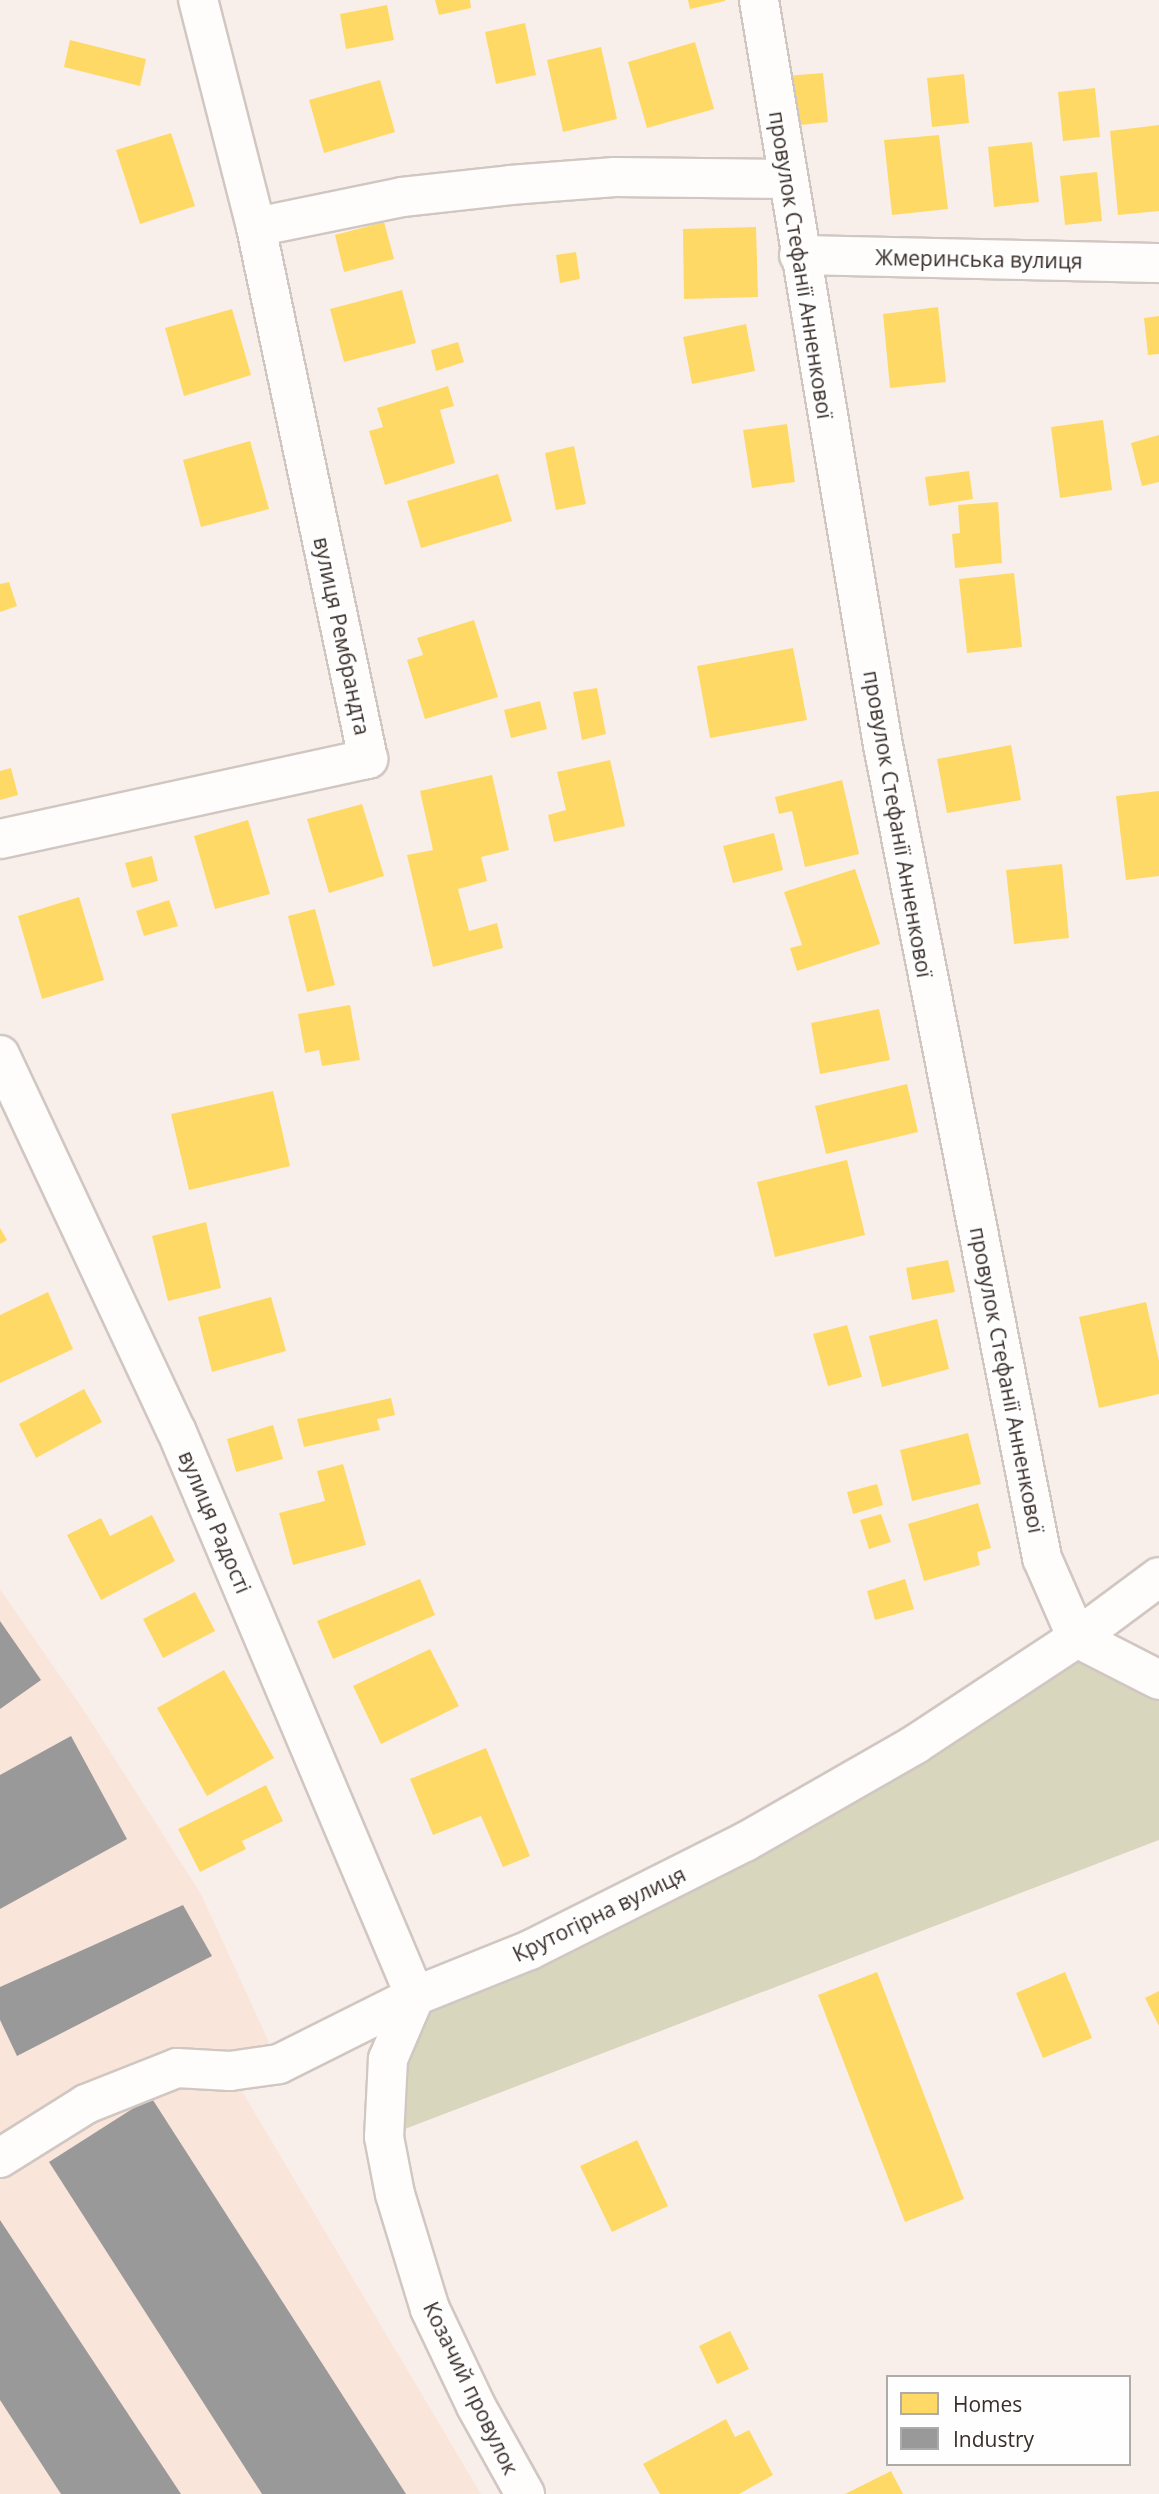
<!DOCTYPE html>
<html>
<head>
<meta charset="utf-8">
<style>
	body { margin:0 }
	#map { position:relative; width:1159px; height:2494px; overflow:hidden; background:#f9efea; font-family:"Open Sans",sans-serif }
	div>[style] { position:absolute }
	.built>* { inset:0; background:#fae5db }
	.green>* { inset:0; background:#d8d6bc }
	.homes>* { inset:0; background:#ffd966 }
	.industry>* { inset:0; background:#999 }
	.roads { filter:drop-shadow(2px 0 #d1c7c2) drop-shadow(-2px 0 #d1c7c2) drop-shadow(0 2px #d1c7c2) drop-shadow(0 -2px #d1c7c2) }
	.minor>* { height:38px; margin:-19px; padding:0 19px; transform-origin:19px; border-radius:19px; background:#fefdfc }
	span { translate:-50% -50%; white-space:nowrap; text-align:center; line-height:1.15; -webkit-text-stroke:7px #fefefe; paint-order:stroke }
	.street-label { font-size:21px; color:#392e29 }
	.legend { position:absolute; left:886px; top:2375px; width:245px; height:91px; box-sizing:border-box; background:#fefefe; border:2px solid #afaba9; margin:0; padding:9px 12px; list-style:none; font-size:21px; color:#392e29 }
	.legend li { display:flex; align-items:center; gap:14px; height:35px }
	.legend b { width:35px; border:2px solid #afaba9 }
</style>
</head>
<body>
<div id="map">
	<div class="built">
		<i style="clip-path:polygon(0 1589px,85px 1712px,201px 1894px,279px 2064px,230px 2071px,481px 2494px,0 2494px)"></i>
	</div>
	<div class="green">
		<i style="clip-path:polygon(1077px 1638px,1159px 1680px,1159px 1840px,384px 2137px,415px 1996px,530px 1950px)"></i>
	</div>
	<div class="homes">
		<i style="clip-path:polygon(435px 0,470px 0,471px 8px,439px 15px)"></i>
		<i style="clip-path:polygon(688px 0,725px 0,725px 1px,690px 9px)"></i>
		<i style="clip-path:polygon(387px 5px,394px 40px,346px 49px,340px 14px)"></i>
		<i style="clip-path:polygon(525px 23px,536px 75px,496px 84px,485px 32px)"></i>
		<i style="clip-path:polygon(70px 40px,146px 59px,140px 86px,64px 67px)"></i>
		<i style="clip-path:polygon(695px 42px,714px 109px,647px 128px,628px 62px)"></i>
		<i style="clip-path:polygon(601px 47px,617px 119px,563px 132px,547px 60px)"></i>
		<i style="clip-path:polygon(823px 73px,828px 122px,792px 126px,786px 76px)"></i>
		<i style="clip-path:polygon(964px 74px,969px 123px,932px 127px,927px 78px)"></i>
		<i style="clip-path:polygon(380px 80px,395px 132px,324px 153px,309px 100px)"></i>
		<i style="clip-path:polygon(1095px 88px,1100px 137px,1063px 141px,1058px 92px)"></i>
		<i style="clip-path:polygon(1159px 125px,1159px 211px,1118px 215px,1110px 131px)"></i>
		<i style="clip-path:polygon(171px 133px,195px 206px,140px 224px,116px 150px)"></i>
		<i style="clip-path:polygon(939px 135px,948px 209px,892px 215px,884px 140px)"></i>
		<i style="clip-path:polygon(1032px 142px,1039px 202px,994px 207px,988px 147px)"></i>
		<i style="clip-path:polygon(1097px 172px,1102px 221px,1065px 225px,1060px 176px)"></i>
		<i style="clip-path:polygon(384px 222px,394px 259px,344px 272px,335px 235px)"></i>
		<i style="clip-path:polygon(756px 227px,758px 297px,684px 299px,683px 229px)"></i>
		<i style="clip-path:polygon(576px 252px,580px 279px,560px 283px,556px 255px)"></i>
		<i style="clip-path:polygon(402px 290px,416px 343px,344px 362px,330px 309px)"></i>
		<i style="clip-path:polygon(938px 307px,946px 382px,890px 388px,883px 314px)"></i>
		<i style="clip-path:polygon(232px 309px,251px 375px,184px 396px,165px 328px)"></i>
		<i style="clip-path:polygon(1159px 316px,1159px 354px,1148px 355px,1144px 318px)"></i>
		<i style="clip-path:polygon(746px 324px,755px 371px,692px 384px,683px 337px)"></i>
		<i style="clip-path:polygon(458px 342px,464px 362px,436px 371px,431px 350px)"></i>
		<i style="clip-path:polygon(448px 386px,454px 406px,440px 410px,455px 463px,385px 485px,369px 431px,383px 427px,377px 408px)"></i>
		<i style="clip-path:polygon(1103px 420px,1112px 490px,1060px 498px,1051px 427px)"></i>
		<i style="clip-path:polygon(787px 424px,795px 482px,752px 488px,743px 430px)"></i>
		<i style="clip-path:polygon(1159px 435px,1159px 482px,1142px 486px,1131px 443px)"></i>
		<i style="clip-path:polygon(250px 441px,269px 509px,201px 527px,183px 460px)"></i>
		<i style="clip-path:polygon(574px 446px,586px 504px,556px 510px,545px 453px)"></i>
		<i style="clip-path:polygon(969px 471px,973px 499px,929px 506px,925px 477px)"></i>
		<i style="clip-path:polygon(498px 474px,512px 521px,421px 548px,407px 501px)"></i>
		<i style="clip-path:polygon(998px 502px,1002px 563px,955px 568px,952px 534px,960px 533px,958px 505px)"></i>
		<i style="clip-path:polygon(1014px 573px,1022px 647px,967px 653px,959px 579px)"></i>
		<i style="clip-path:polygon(9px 582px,17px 606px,0 612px,0 584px)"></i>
		<i style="clip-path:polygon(474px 620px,498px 697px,425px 719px,407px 660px,423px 655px,417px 638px)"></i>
		<i style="clip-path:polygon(793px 648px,807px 720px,710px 738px,697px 666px)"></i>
		<i style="clip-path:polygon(597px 688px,606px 734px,582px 740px,573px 692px)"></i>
		<i style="clip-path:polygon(540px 701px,547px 729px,511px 738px,504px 710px)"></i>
		<i style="clip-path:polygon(1011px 745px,1021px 800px,947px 813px,937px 759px)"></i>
		<i style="clip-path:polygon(610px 760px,625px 826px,554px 842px,548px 815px,566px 810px,557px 772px)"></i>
		<i style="clip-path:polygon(11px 768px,18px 795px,0 800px,0 771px)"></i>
		<i style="clip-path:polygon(492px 775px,509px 850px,481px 857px,487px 881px,458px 889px,469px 931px,497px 923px,503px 948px,433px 967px,407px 855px,433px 850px,420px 791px)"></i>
		<i style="clip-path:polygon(842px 780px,859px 854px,805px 867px,792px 811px,779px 814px,775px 797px)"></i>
		<i style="clip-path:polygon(1159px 791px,1159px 876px,1126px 880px,1116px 796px)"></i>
		<i style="clip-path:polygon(362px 804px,384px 876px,329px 893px,307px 819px)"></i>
		<i style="clip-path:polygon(248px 820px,270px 894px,215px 909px,194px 836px)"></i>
		<i style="clip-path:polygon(774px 833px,783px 870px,733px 883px,723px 846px)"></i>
		<i style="clip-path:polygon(152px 856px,158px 881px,132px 888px,125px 863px)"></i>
		<i style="clip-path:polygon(1062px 864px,1069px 938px,1014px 944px,1006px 870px)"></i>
		<i style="clip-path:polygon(855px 869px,880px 944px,797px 971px,790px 948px,802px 945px,784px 892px)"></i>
		<i style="clip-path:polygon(79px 897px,104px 980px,42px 999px,18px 916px)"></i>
		<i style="clip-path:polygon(169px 900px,178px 926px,144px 936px,136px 911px)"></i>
		<i style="clip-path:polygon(315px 909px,335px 985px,307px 992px,288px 916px)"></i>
		<i style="clip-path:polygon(350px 1005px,360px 1060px,322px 1066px,319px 1050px,305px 1053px,298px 1014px)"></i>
		<i style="clip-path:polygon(879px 1009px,890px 1060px,820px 1074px,811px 1023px)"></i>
		<i style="clip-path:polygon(907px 1084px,918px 1132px,826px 1154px,815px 1106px)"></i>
		<i style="clip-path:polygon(273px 1091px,290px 1166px,189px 1190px,171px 1114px)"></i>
		<i style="clip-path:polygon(847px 1160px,865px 1235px,775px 1257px,757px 1182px)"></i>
		<i style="clip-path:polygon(206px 1222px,221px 1288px,168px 1301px,152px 1236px)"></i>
		<i style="clip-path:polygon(0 1228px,7px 1240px,0 1244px)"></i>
		<i style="clip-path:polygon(948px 1260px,955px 1292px,912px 1300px,906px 1268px)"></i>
		<i style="clip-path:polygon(48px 1292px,73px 1349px,0 1383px,0 1315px)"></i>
		<i style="clip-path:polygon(271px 1297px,286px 1351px,212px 1372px,198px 1317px)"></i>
		<i style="clip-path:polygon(1146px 1302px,1159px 1361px,1159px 1394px,1099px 1408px,1079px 1317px)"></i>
		<i style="clip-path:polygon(937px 1319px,949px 1369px,882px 1387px,869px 1336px)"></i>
		<i style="clip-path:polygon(847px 1325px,862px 1377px,828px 1386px,813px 1334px)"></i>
		<i style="clip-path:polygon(84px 1389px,102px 1422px,36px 1458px,19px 1424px)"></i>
		<i style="clip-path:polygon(391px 1398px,395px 1415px,377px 1419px,380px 1430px,304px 1447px,297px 1419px)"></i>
		<i style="clip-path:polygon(273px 1425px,283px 1459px,236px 1472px,227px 1439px)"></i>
		<i style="clip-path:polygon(968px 1433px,981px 1484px,912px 1501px,900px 1450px)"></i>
		<i style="clip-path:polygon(343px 1464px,366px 1545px,293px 1565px,279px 1513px,325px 1501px,317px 1471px)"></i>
		<i style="clip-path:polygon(877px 1484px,883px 1505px,853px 1514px,847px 1492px)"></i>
		<i style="clip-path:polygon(978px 1503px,991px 1548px,977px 1552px,980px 1565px,924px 1581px,908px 1524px)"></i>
		<i style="clip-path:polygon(881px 1514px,891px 1542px,869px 1549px,860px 1520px)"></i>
		<i style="clip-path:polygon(152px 1515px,175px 1561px,101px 1600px,67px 1535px,101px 1518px,110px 1536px)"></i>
		<i style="clip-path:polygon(420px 1579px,435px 1615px,333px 1659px,317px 1621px)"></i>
		<i style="clip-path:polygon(905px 1579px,914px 1609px,875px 1620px,867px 1591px)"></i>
		<i style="clip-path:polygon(195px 1592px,215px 1631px,163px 1658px,143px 1619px)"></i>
		<i style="clip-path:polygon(430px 1649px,459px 1706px,381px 1744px,353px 1686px)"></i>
		<i style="clip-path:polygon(224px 1670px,274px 1758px,207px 1796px,157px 1708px)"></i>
		<i style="clip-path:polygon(486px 1748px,530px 1856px,503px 1867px,481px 1816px,433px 1835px,410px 1779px)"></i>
		<i style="clip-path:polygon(266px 1785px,283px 1821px,242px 1841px,246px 1849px,200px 1872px,178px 1829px)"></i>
		<i style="clip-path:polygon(877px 1972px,964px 2199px,905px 2222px,818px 1995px)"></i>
		<i style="clip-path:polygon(1065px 1972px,1092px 2038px,1043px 2058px,1016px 1993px)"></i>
		<i style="clip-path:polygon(1159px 1991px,1159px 2026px,1145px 1998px)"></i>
		<i style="clip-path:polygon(637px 2140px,668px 2206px,612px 2232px,580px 2166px)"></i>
		<i style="clip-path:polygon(730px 2331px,749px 2369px,717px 2384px,699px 2346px)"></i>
		<i style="clip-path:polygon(726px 2419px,735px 2437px,749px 2430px,773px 2475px,739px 2494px,660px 2494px,643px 2464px)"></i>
		<i style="clip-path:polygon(891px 2471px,903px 2494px,845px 2494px)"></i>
	</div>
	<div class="industry">
		<i style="clip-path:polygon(0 1621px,41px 1680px,0 1709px)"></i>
		<i style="clip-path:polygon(71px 1736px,127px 1839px,0 1909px,0 1775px)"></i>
		<i style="clip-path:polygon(183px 1905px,212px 1956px,17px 2056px,0 2020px,0 1987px)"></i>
		<i style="clip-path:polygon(151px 2097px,406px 2494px,262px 2494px,49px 2162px)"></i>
		<i style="clip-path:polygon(0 2220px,181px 2494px,61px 2494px,0 2400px)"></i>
	</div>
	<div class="roads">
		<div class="minor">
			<i style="left:759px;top:0;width:750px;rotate:80.56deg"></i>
			<i style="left:882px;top:740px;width:834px;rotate:78.93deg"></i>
			<i style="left:1042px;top:1558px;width:87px;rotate:66.4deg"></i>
			<i style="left:1077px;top:1638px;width:92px;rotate:27.1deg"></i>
			<i style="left:256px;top:227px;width:149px;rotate:-11.6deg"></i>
			<i style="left:402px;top:197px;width:109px;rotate:-6.3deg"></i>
			<i style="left:510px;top:185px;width:105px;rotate:-4.4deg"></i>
			<i style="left:615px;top:177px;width:171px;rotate:0.7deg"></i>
			<i style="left:799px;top:255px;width:360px;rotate:1.3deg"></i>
			<i style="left:0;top:839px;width:377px;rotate:-12.3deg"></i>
			<i style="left:368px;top:759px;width:544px;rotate:-101.89deg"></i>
			<i style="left:256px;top:227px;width:234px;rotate:-104.3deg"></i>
			<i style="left:0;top:1055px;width:414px;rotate:64.9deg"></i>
			<i style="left:176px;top:1430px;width:614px;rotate:67.11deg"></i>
			<i style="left:415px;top:1996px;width:69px;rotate:113.2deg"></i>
			<i style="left:388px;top:2059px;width:78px;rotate:92.9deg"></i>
			<i style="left:384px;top:2137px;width:58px;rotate:79.1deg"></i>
			<i style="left:395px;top:2194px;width:120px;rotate:73.1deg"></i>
			<i style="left:430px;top:2309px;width:107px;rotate:64.6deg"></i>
			<i style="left:476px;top:2406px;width:101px;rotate:60.9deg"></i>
			<i style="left:0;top:2158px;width:102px;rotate:-32.1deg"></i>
			<i style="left:86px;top:2104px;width:98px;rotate:-21.6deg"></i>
			<i style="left:177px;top:2068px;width:53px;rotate:3.2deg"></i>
			<i style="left:230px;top:2071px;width:49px;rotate:-8.1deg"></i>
			<i style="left:279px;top:2064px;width:152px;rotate:-26.6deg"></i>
			<i style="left:415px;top:1996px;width:124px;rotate:-21.8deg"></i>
			<i style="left:530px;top:1950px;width:241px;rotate:-26.7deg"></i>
			<i style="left:745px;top:1842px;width:197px;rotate:-29.8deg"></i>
			<i style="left:916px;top:1744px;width:193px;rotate:-33.4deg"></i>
			<i style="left:1077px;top:1638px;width:102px;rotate:-36.6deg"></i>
		</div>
	</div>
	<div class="street-label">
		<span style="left:979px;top:259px;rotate:1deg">Жмеринська вулиця</span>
		<span style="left:801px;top:265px;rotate:81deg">провулок Стефанії Анненкової</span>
		<span style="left:342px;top:636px;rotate:78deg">вулиця Рембрандта</span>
		<span style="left:898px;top:824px;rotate:80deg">провулок Стефанії Анненкової</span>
		<span style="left:1007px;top:1380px;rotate:79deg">провулок Стефанії Анненкової</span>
		<span style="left:215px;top:1522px;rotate:67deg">вулиця Радості</span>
		<span style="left:599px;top:1914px;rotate:-26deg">Крутогірна вулиця</span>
		<span style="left:471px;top:2388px;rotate:64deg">Козачий провулок</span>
	</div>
	<ul class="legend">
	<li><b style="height:19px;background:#ffd966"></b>Homes</li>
	<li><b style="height:19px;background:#999"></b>Industry</li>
	</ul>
</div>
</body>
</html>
